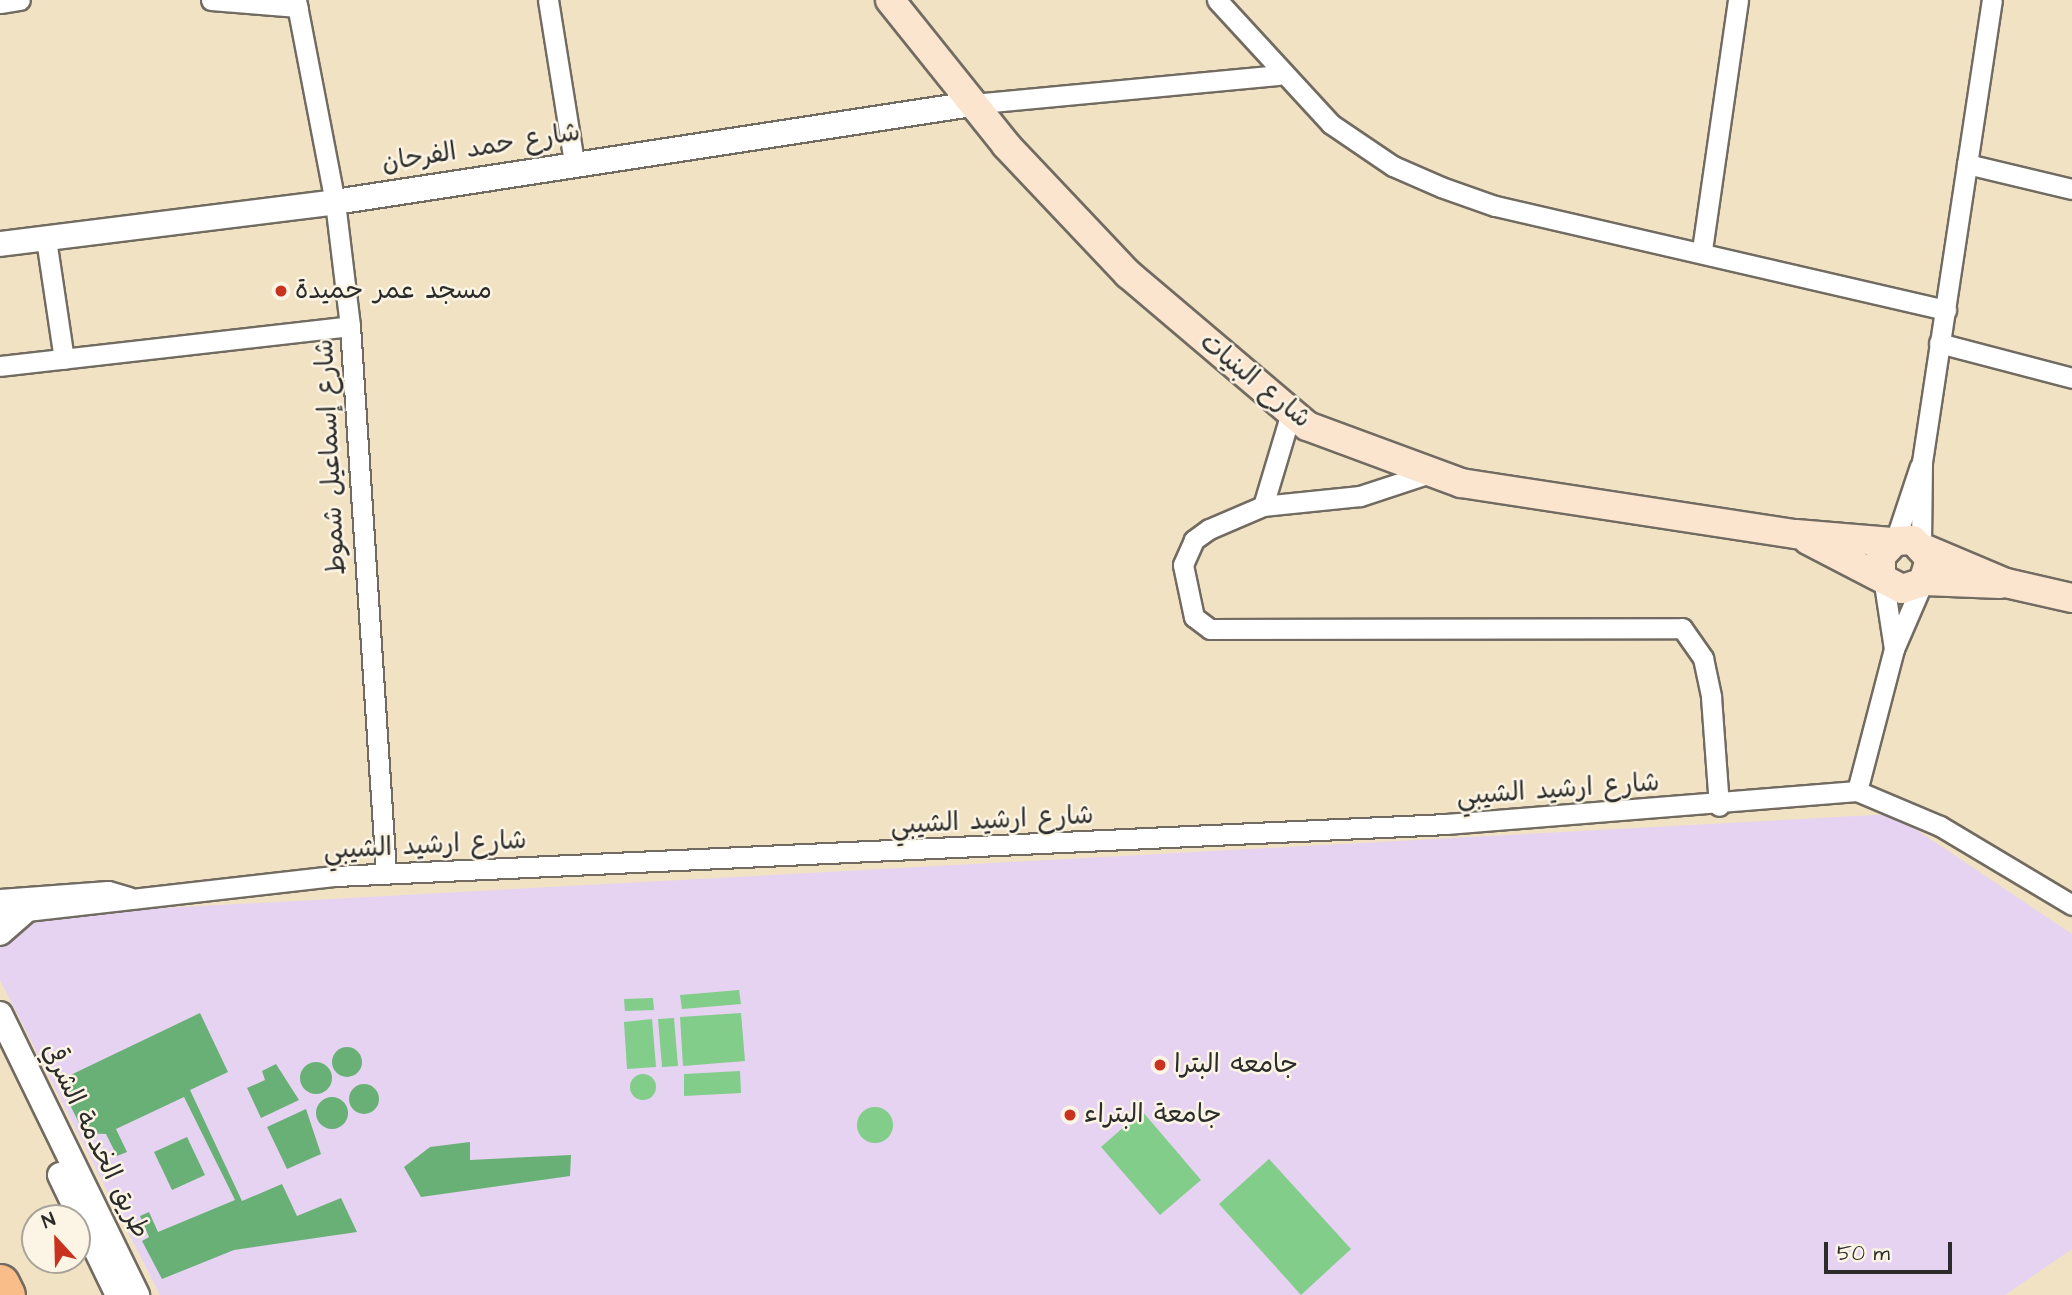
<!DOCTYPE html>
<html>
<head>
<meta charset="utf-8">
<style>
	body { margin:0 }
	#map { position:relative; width:2072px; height:1295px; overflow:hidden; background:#f2e2c4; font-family:"Architects Daughter","Playpen Sans Arabic",sans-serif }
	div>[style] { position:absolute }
	.built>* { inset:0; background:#e5d3f1 }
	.green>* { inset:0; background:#82cd8a }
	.round { border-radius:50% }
	.forest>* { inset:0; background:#69b076 }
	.roads { filter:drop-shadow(2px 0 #716b61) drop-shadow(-2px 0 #716b61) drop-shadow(0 2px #716b61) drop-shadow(0 -2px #716b61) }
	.minor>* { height:19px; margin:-9.5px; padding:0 9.5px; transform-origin:9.5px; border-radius:9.5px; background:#fff }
	.tertiary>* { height:24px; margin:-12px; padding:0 12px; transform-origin:12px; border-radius:12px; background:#fff }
	.secondary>* { height:28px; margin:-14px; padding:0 14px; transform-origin:14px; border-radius:14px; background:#fce5cf }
	.motorway>* { height:37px; margin:-18.5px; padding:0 18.5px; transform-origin:18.5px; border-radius:18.5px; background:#f8bd88 }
	.dots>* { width:19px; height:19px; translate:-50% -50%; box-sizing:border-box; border:4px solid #fcf5e5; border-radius:50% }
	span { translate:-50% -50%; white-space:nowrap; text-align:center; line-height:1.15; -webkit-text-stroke:5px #fcf5e5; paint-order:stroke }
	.street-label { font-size:26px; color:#2b2b2b }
	.poi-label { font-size:26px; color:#2b2b2b }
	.left { translate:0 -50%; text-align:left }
	.north { position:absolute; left:21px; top:1204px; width:70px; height:70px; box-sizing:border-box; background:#fcf5e5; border:2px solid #a8a49b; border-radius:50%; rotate:338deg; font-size:19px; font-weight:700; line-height:28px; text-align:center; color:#2b2b2b }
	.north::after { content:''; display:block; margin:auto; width:24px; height:32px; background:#c8321e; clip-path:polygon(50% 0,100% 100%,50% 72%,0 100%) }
	.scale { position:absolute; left:1824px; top:1242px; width:128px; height:32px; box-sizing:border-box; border:4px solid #2b2b2b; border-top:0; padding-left:9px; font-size:21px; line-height:24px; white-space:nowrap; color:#2b2b2b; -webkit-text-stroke:5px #fcf5e5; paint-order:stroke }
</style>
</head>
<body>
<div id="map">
	<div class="built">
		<i style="clip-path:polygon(1893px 814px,2072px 934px,2072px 1249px,2005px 1295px,160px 1295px,0 980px,0 917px)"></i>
	</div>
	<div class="green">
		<i style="clip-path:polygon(739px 990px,741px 1004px,682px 1009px,680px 995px)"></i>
		<i style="clip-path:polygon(653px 998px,654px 1010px,625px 1011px,624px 999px)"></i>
		<i style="clip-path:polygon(741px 1013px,745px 1061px,683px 1066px,680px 1017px)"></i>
		<i style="clip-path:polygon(674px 1018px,678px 1066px,662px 1067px,658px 1019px)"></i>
		<i style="clip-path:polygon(652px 1019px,656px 1067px,627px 1069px,624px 1022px)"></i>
		<i style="clip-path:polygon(740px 1071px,741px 1093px,684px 1096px,684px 1074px)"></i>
		<i class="round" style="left:630px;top:1074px;width:26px;height:26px"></i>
		<i class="round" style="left:857px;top:1107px;width:36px;height:36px"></i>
		<i style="clip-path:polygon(1142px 1111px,1201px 1180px,1160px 1215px,1101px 1147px)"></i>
		<i style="clip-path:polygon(1269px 1159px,1351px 1249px,1301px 1295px,1219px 1204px)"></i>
	</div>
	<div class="forest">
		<i style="clip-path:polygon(200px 1013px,228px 1072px,190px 1090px,242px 1201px,282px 1184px,297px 1216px,341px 1198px,357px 1232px,234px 1250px,162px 1279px,142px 1241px,149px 1237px,140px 1216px,149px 1212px,158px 1232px,235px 1200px,184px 1097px,116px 1129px,127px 1152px,117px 1156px,106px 1134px,84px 1133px,58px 1081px)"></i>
		<i class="round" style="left:332px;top:1047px;width:30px;height:30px"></i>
		<i class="round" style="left:300px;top:1062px;width:32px;height:32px"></i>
		<i style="clip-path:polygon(276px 1064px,299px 1100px,261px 1118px,247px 1088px,265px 1080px,262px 1071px)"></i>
		<i class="round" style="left:349px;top:1084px;width:30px;height:30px"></i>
		<i class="round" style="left:316px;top:1097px;width:32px;height:32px"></i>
		<i style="clip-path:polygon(306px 1109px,321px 1154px,287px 1169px,267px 1127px)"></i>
		<i style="clip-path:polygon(187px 1137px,205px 1175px,172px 1190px,154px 1152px)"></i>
		<i style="clip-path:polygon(470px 1142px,470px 1160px,571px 1155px,570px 1176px,421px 1197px,404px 1167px,430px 1147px)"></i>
	</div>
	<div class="roads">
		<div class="minor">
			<i style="left:211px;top:0;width:87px;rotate:4.6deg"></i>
			<i style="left:296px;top:0;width:206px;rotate:79.1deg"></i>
			<i style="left:335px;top:202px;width:125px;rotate:83.1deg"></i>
			<i style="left:350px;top:326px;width:548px;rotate:86.23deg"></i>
			<i style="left:548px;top:0;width:164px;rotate:80.9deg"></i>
			<i style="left:1217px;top:0;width:168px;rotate:47.4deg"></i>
			<i style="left:1331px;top:124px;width:75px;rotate:34.1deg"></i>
			<i style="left:1393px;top:166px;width:52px;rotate:23.6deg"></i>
			<i style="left:1441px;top:187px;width:57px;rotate:19.4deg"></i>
			<i style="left:1495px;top:206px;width:463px;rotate:13deg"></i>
			<i style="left:0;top:3px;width:20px;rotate:-9deg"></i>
			<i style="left:972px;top:104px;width:308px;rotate:-5.4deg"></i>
			<i style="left:1967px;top:164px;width:108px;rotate:13.4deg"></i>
			<i style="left:46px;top:239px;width:121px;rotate:81.5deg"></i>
			<i style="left:1702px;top:250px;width:253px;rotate:-81.8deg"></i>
			<i style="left:1939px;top:343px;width:138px;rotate:14.7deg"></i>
			<i style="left:0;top:366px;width:352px;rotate:-6.5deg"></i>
			<i style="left:1430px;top:473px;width:74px;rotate:161.8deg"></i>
			<i style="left:1360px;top:496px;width:98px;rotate:174.1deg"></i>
			<i style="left:1263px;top:506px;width:59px;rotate:156.9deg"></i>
			<i style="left:1209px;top:529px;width:19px;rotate:144deg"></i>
			<i style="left:1194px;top:540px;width:27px;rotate:114deg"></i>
			<i style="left:1183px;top:565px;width:53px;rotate:78.1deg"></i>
			<i style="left:1194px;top:617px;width:20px;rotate:37deg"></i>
			<i style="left:1210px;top:629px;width:472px;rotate:-0.1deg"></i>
			<i style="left:1682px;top:628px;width:37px;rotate:55deg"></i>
			<i style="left:1703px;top:658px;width:40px;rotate:78deg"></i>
			<i style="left:1711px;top:697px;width:109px;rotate:85.8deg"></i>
			<i style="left:1263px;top:506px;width:94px;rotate:-73.3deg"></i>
			<i style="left:1895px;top:541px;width:79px;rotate:-71.6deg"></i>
			<i style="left:1921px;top:544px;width:82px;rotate:-89.3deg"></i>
			<i style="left:1922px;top:462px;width:467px;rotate:-81.4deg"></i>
			<i style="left:1883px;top:577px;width:73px;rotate:81.3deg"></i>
			<i style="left:1857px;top:791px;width:147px;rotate:-75.4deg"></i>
			<i style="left:1894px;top:649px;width:73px;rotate:-66.6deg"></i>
			<i style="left:0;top:899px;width:108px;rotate:-4.2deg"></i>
			<i style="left:108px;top:891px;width:22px;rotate:16deg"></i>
			<i style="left:0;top:914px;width:338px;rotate:-6.5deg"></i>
			<i style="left:336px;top:876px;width:1111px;rotate:-2.68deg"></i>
			<i style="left:1446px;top:824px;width:412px;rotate:-4.6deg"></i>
			<i style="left:1857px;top:791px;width:90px;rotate:22.9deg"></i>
			<i style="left:1940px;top:826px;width:154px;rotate:30.9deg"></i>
		</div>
		<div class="tertiary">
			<i style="left:0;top:244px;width:338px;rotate:-7.1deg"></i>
			<i style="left:335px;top:202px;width:644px;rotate:-8.75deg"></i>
			<i style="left:0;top:933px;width:30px;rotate:-41deg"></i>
			<i style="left:0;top:1014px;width:313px;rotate:64deg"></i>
			<i style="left:60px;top:1175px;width:133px;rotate:64.2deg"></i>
		</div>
		<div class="secondary">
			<i style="left:890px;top:0;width:186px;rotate:51.3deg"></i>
			<i style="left:1006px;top:145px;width:178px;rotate:46.6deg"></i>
			<i style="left:1128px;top:274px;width:235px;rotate:40.3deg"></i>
			<i style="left:1307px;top:426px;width:164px;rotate:20.3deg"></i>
			<i style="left:1461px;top:483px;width:339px;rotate:8.7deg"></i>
			<i style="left:1796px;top:534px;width:96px;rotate:4.8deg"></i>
			<i style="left:1808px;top:540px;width:106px;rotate:27.5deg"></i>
			<i style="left:1902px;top:589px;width:22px;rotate:-18deg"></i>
			<i style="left:1923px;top:582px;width:24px;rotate:-73deg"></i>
			<i style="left:1930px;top:559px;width:25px;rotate:-132deg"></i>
			<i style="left:1913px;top:540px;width:18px;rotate:177deg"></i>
			<i style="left:1895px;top:541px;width:21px;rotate:133deg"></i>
			<i style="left:1881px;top:556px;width:17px;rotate:90deg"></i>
			<i style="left:1925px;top:549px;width:88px;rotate:22.8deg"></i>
			<i style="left:2006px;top:583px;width:68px;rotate:12.8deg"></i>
			<i style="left:1924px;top:581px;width:76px;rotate:2.3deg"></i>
		</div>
		<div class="motorway">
			<i style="left:0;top:1283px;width:13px;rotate:63deg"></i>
		</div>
	</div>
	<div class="dots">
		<i style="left:281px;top:291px;background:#c8321e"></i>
		<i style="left:1160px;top:1065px;background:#c8321e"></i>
		<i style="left:1070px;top:1115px;background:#c8321e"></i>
	</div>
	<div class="street-label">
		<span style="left:481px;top:148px;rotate:-9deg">شارع حمد الفرحان</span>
		<span style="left:1255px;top:381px;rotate:39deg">شارع البنيات</span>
		<span style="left:331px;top:457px;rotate:-93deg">شارع إسماعيل شموط</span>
		<span style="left:1558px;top:790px;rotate:-4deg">شارع ارشيد الشيبي</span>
		<span style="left:992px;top:821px;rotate:-3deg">شارع ارشيد الشيبي</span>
		<span style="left:425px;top:846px;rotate:-3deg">شارع ارشيد الشيبي</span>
		<span style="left:95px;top:1141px;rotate:64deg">طريق الخدمة الشرقي</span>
	</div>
	<div class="poi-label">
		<span class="left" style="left:295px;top:291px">مسجد عمر حميدة</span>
		<span class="left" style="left:1174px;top:1065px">جامعه البترا</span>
		<span class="left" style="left:1084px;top:1115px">جامعة البتراء</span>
	</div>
	<div class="north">N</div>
	<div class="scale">50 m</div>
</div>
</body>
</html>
